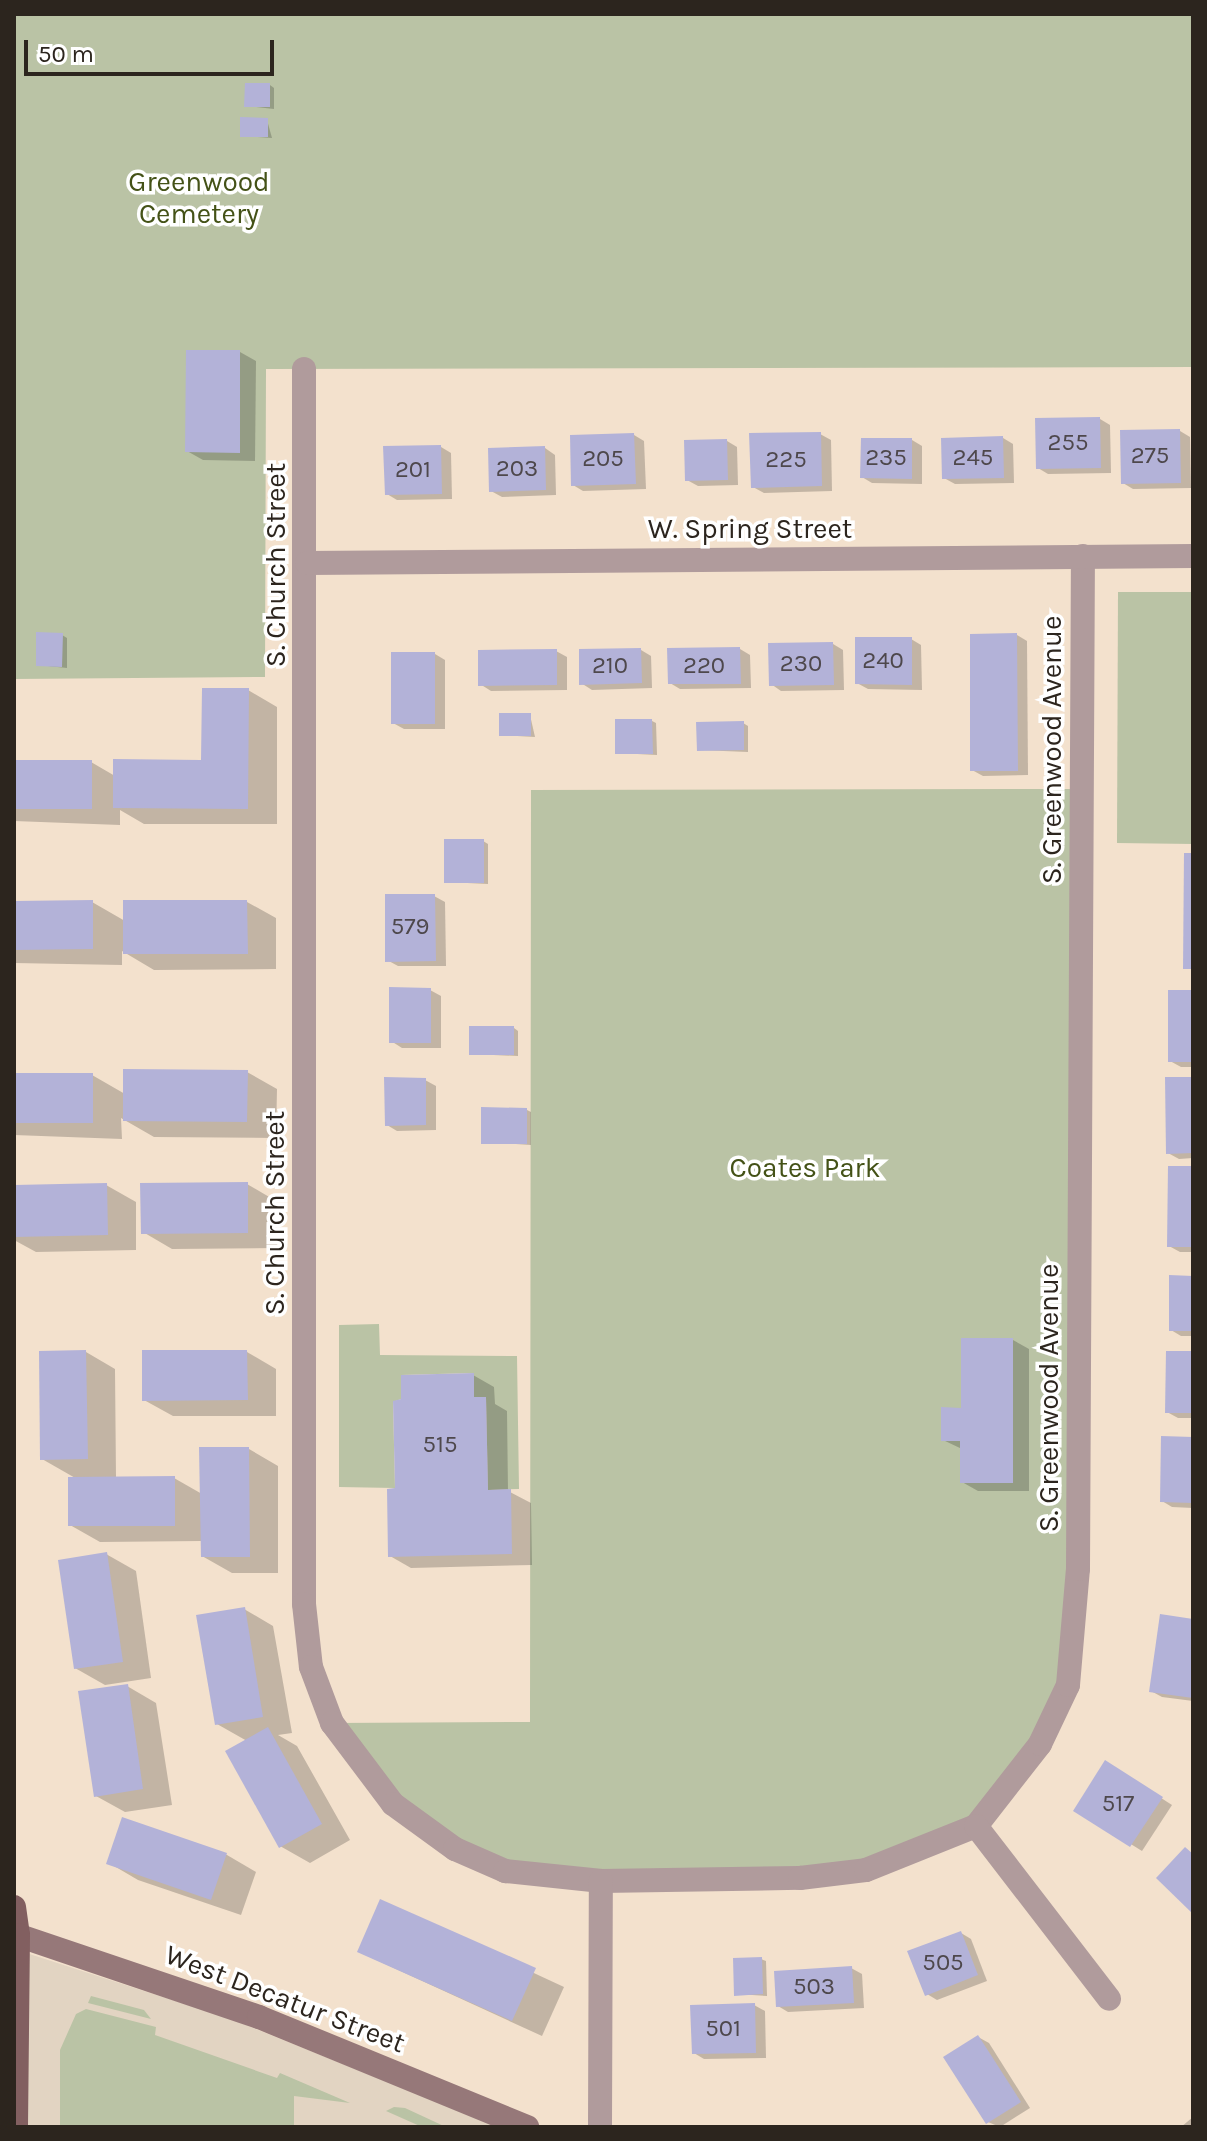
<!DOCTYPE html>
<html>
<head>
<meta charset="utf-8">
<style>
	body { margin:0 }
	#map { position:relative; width:1207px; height:2141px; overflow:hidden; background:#f3e1cd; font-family:Karla,sans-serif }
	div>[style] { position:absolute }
	.commercial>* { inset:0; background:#e2d4c2 }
	.green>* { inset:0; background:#bac3a5 }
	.shadow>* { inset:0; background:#0003 }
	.building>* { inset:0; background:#b3b2d8 }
	.street>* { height:24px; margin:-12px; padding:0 12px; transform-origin:12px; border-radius:12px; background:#b09b9c }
	.secondary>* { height:24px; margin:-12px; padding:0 12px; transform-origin:12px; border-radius:12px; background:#967879 }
	.primary>* { height:24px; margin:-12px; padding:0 12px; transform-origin:12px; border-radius:12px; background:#825f60 }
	span { translate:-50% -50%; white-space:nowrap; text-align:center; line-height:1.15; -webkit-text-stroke:7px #fff; paint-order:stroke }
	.number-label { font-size:24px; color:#4e484c }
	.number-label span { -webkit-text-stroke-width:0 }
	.park-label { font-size:28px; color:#445217 }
	.street-label { font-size:28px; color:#2c251e }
	.frame { position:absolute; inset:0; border:16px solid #2c251e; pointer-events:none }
	.scale { position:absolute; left:24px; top:40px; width:250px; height:36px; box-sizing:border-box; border:4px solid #2c251e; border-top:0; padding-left:10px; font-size:24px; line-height:28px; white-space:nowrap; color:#2c251e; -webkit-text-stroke:6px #fff; paint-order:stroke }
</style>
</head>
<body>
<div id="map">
	<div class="commercial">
		<i style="clip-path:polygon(14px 1949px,231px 2019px,499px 2127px,14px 2127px)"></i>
	</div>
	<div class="green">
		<i style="clip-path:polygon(14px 14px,1193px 14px,1193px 367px,266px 369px,265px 677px,14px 679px)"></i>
		<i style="clip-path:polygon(1118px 592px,1193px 592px,1193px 844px,1117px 843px)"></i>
		<i style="clip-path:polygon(1082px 789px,1068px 1685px,976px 1826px,866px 1870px,505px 1871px,411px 1819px,332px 1723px,530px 1722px,531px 790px)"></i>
		<i style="clip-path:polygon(379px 1324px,380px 1355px,517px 1356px,519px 1489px,488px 1490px,486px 1397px,474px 1397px,473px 1373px,401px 1375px,401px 1399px,393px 1402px,395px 1488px,339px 1487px,339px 1325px)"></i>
		<i style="clip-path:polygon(91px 1996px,144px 2010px,151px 2019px,88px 2003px)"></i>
		<i style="clip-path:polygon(86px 2009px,156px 2027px,155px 2035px,277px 2078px,280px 2073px,350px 2103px,294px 2096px,294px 2127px,60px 2127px,60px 2050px,76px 2014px)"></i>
		<i style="clip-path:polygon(394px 2107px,405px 2108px,446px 2127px,422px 2127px,386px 2111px)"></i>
	</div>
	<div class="shadow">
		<i style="clip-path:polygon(270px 85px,274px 88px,274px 109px,246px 106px)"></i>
		<i style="clip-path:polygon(267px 120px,272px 138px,242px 136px)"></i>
		<i style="clip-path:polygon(240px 352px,256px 361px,255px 461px,203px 460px,187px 451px)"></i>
		<i style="clip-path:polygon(1100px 419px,1110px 425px,1111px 473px,1048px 474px,1038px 468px)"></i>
		<i style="clip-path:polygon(1180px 431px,1190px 437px,1191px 488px,1133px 489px,1123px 483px)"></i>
		<i style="clip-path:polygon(820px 434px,831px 440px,832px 491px,764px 493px,753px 487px)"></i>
		<i style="clip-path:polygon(634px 435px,644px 441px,646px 489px,583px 491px,573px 485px)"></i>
		<i style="clip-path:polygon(1003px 438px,1013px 444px,1014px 483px,955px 484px,944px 478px)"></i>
		<i style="clip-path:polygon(912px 440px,922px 446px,922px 484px,872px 483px,862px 477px)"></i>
		<i style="clip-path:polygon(727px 441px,737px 447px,738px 485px,698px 486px,687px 480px)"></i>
		<i style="clip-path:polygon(441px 447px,451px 453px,452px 499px,397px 500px,387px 494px)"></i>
		<i style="clip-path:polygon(545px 448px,555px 455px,556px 495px,502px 497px,491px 491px)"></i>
		<i style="clip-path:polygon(62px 635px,67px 638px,67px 668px,38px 665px)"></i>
		<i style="clip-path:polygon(1017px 635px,1027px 641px,1028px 775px,983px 776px,972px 770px)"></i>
		<i style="clip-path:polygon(911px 639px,921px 645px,922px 690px,868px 689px,857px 683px)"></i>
		<i style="clip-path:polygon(833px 644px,843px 650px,844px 690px,781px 691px,771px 684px)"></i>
		<i style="clip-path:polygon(740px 649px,750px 655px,751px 688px,680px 689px,670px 683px)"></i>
		<i style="clip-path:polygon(641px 650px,651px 656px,652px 688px,592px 690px,581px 683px)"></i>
		<i style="clip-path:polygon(556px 651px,567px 657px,567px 690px,491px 691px,480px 684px)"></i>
		<i style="clip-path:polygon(435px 654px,445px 660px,445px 729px,404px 729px,393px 723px)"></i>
		<i style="clip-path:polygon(248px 690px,277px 707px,277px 824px,144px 824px,120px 810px,120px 825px,14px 821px,14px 762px,91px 762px,115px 776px,203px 762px)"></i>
		<i style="clip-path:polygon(530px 715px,535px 737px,501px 735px)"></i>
		<i style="clip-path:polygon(652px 721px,656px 723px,657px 755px,617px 753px)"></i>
		<i style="clip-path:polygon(743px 723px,748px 726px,748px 752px,699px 750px)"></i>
		<i style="clip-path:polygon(483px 841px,488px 844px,488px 884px,446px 882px)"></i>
		<i style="clip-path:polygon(434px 896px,445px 902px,446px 966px,398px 966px,387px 960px)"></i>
		<i style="clip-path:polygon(92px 902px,125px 921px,247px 902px,276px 918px,276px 969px,154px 970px,122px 951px,122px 965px,14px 963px,14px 903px)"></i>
		<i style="clip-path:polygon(430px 990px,441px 996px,441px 1048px,402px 1048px,391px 1041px)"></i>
		<i style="clip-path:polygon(1193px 992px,1193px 1067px,1181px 1067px,1170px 1061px)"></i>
		<i style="clip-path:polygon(514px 1028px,518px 1031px,518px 1056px,471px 1054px)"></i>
		<i style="clip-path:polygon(247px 1072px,277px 1089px,276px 1138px,154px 1137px,121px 1118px,122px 1139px,14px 1135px,14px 1075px,92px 1075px,125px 1094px)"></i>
		<i style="clip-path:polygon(1193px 1079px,1193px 1158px,1179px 1159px,1168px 1153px)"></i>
		<i style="clip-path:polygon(425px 1080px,436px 1086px,436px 1130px,397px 1131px,387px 1125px)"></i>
		<i style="clip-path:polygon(527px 1110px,531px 1112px,531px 1145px,483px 1142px)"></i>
		<i style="clip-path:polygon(1193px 1168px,1193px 1252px,1180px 1252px,1169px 1246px)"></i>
		<i style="clip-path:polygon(247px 1184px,276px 1201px,277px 1248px,172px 1249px,143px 1232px)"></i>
		<i style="clip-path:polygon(106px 1185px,136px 1202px,136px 1250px,36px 1252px,14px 1240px,14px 1187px)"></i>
		<i style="clip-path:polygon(1193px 1278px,1193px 1336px,1181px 1336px,1171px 1330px)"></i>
		<i style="clip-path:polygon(1013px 1340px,1029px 1349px,1029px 1491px,978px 1491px,962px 1482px,962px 1449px,943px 1440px)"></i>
		<i style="clip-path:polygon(86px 1352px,115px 1369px,116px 1478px,174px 1478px,202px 1494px,249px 1449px,278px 1466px,278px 1573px,232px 1573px,202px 1556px,202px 1541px,100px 1542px,70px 1525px,77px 1479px,42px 1459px)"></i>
		<i style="clip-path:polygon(247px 1352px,276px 1369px,276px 1416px,173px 1416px,144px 1400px)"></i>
		<i style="clip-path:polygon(1193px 1353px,1193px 1418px,1178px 1418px,1167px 1412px)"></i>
		<i style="clip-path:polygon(473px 1375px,494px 1387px,495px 1404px,507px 1411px,508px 1491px,531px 1503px,532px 1565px,411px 1568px,390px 1556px,397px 1490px)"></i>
		<i style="clip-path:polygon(1193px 1439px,1193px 1508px,1172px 1507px,1162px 1501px)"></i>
		<i style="clip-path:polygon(106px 1554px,136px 1571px,151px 1678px,105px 1685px,75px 1668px)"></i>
		<i style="clip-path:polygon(244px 1609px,273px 1626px,292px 1733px,278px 1735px,297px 1746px,350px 1840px,310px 1863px,280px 1846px,247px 1741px,217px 1724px)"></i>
		<i style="clip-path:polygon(1193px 1621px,1193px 1701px,1162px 1697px,1151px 1691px)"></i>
		<i style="clip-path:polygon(127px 1686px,156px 1703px,172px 1805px,125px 1812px,96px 1796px)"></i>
		<i style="clip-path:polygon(1116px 1769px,1172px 1805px,1142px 1851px,1076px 1810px)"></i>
		<i style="clip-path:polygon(124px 1819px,227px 1855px,256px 1872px,241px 1915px,138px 1880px,109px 1863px)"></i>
		<i style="clip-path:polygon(381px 1902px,564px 1987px,542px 2036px,359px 1952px)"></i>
		<i style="clip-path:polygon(961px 1933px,971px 1939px,987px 1981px,937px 2000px,927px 1994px)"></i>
		<i style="clip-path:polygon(761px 1959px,766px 1961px,767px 1996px,736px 1994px)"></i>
		<i style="clip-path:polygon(851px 1968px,862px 1974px,864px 2008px,788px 2012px,778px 2006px)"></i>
		<i style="clip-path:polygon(754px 2005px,765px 2011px,766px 2058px,704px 2059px,694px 2053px)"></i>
		<i style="clip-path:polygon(978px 2037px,989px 2043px,1030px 2108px,1000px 2127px,988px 2122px)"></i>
		<i style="clip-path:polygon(1193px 2117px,1193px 2127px,1181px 2127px)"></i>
	</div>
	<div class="building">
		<i style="clip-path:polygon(245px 83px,270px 83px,270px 107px,244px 107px)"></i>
		<i style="clip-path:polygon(240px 117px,268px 118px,268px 137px,240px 137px)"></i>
		<i style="clip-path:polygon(186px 350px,240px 350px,240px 453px,185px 452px)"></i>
		<i style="clip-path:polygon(1100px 417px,1101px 468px,1036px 469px,1035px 418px)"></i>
		<i style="clip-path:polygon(1180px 429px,1181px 483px,1121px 484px,1120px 430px)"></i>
		<i style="clip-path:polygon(821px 432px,822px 486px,751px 488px,749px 433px)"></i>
		<i style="clip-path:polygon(634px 433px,636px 484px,571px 486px,570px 435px)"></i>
		<i style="clip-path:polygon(1003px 436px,1004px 478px,942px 479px,941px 438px)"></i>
		<i style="clip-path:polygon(861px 438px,912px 438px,912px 479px,860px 478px)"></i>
		<i style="clip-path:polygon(727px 439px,728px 480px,685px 481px,684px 440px)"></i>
		<i style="clip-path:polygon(441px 445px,442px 494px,385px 495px,383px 446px)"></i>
		<i style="clip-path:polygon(545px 446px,546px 490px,489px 492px,488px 448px)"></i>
		<i style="clip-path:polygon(36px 632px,63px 633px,62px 667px,36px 666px)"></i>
		<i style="clip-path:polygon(1017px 633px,1018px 771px,970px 771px,970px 634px)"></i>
		<i style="clip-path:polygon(855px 637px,912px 637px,912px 685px,855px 684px)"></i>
		<i style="clip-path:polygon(833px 642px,834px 685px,769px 686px,768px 643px)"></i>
		<i style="clip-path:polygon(740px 647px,741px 684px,668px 684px,667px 648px)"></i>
		<i style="clip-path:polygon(641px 648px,642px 683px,579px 685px,579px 649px)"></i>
		<i style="clip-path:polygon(557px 649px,557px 685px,478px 686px,478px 650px)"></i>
		<i style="clip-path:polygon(391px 652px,435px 652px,435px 724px,391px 724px)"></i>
		<i style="clip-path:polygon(202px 688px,249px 688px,248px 809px,113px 808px,113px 759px,201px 760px)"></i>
		<i style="clip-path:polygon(499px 713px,531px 713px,531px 736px,499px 736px)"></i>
		<i style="clip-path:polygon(615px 719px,652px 719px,653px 754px,615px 754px)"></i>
		<i style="clip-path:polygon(744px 721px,744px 750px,697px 751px,696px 722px)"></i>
		<i style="clip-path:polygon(14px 760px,92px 760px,92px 809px,14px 809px)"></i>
		<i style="clip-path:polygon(444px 839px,484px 839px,484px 883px,444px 883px)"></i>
		<i style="clip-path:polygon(1184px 853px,1193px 853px,1193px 969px,1183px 969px)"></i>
		<i style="clip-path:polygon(385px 894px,435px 894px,436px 961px,385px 962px)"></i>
		<i style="clip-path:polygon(93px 900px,93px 949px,14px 950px,14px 901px)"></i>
		<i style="clip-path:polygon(123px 900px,247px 900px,248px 954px,123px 954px)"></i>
		<i style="clip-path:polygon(389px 987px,431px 988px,431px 1043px,389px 1043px)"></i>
		<i style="clip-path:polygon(1168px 990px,1193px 990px,1193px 1062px,1168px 1062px)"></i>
		<i style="clip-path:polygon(469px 1026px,514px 1026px,514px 1055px,469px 1055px)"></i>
		<i style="clip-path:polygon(123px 1069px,248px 1070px,247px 1122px,123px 1121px)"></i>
		<i style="clip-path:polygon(14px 1073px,93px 1073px,93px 1123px,14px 1123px)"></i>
		<i style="clip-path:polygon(384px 1077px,426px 1078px,426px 1125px,385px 1126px)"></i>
		<i style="clip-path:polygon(1165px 1077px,1193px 1077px,1193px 1153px,1166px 1154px)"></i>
		<i style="clip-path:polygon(481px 1107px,527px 1108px,527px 1144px,481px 1144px)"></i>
		<i style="clip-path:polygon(1168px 1166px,1193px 1166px,1193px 1247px,1167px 1247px)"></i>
		<i style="clip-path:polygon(248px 1182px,248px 1233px,141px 1234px,140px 1183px)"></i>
		<i style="clip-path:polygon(107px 1183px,108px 1235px,14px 1237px,14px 1185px)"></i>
		<i style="clip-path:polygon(1169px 1275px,1193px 1276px,1193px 1331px,1169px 1331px)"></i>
		<i style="clip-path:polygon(961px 1338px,1013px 1338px,1013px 1483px,960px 1483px,960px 1441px,941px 1441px,941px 1407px,961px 1408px)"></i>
		<i style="clip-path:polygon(86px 1350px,88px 1459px,40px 1460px,39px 1351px)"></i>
		<i style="clip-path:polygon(142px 1350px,247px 1350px,248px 1400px,142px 1401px)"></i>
		<i style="clip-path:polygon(1166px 1351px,1193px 1351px,1193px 1413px,1165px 1413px)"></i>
		<i style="clip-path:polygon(474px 1373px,474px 1397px,486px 1397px,488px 1490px,511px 1489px,512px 1554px,388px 1557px,387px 1489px,395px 1488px,393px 1401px,401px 1399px,401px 1375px)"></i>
		<i style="clip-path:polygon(1161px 1436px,1193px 1437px,1193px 1503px,1160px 1502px)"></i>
		<i style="clip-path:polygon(199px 1447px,249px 1447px,250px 1557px,201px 1557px)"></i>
		<i style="clip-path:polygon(175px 1476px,175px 1526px,68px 1526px,68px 1477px)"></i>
		<i style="clip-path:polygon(107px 1552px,123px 1662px,74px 1669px,58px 1560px)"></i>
		<i style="clip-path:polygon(245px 1607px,263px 1717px,215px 1725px,196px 1615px)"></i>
		<i style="clip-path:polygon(1160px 1614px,1193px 1619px,1193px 1698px,1149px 1692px)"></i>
		<i style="clip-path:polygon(128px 1684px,143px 1789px,94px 1797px,78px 1691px)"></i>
		<i style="clip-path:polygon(268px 1727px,322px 1824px,279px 1848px,225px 1751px)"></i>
		<i style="clip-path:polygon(1105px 1760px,1163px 1797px,1130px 1847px,1073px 1811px)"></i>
		<i style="clip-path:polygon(122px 1817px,227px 1853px,211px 1900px,106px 1864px)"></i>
		<i style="clip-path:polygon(1185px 1847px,1193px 1854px,1193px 1914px,1156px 1878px)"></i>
		<i style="clip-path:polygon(380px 1899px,536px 1968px,512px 2021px,357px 1952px)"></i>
		<i style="clip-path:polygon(961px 1931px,978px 1975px,925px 1996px,907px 1951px)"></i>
		<i style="clip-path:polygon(762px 1957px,763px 1994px,734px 1996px,733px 1958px)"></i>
		<i style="clip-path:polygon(852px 1966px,854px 2003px,776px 2007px,774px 1971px)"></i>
		<i style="clip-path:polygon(755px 2003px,756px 2053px,692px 2054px,690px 2005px)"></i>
		<i style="clip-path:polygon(978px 2035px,1021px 2102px,986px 2124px,943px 2057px)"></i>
	</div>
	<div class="street">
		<i style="left:304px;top:369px;width:1235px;rotate:90deg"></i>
		<i style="left:304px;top:1604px;width:63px;rotate:83.7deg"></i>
		<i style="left:311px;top:1667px;width:60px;rotate:69.4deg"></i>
		<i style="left:332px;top:1723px;width:101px;rotate:53deg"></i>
		<i style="left:393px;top:1804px;width:77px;rotate:36deg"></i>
		<i style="left:455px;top:1849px;width:55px;rotate:23.7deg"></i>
		<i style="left:505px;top:1871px;width:97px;rotate:5.9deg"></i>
		<i style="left:601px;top:1881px;width:199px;rotate:-0.9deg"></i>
		<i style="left:800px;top:1878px;width:66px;rotate:-6.9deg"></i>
		<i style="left:866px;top:1870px;width:118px;rotate:-21.8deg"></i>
		<i style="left:976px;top:1826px;width:104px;rotate:-52deg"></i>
		<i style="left:1040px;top:1744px;width:65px;rotate:-64.6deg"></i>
		<i style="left:1068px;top:1685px;width:116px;rotate:-85.1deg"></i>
		<i style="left:1078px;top:1569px;width:1013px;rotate:-89.72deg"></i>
		<i style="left:307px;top:563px;width:886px;rotate:-0.45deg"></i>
		<i style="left:976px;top:1826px;width:218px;rotate:52.4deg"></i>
		<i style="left:600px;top:2127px;width:246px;rotate:-89.8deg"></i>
	</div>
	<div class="secondary">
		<i style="left:14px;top:1934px;width:259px;rotate:18.7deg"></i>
		<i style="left:259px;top:2017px;width:290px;rotate:22.3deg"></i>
	</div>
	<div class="primary">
		<i style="left:14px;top:1907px;width:28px;rotate:82deg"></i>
		<i style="left:18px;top:1935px;width:192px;rotate:90.6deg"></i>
	</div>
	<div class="number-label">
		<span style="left:1068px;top:443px">255</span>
		<span style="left:1150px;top:456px">275</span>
		<span style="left:886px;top:458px">235</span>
		<span style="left:973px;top:458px">245</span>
		<span style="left:603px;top:459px">205</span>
		<span style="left:786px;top:460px">225</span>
		<span style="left:517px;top:469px">203</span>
		<span style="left:413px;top:470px">201</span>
		<span style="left:883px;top:661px">240</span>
		<span style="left:801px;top:664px">230</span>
		<span style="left:610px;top:666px">210</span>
		<span style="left:704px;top:666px">220</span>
		<span style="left:410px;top:927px">579</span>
		<span style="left:440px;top:1445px">515</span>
		<span style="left:1118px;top:1804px">517</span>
		<span style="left:943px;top:1963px">505</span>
		<span style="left:814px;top:1987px">503</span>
		<span style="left:723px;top:2029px">501</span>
	</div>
	<div class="park-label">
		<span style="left:199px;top:198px">Greenwood<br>Cemetery</span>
		<span style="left:805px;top:1168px">Coates Park</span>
	</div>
	<div class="street-label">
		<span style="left:750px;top:529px">W. Spring Street</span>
		<span style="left:276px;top:565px;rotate:-90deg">S. Church Street</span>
		<span style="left:1052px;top:750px;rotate:-90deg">S. Greenwood Avenue</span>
		<span style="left:275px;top:1213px;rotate:-90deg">S. Church Street</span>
		<span style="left:1049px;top:1398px;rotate:-90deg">S. Greenwood Avenue</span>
		<span style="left:285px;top:1999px;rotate:21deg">West Decatur Street</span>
	</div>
	<div class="frame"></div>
	<div class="scale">50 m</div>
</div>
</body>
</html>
